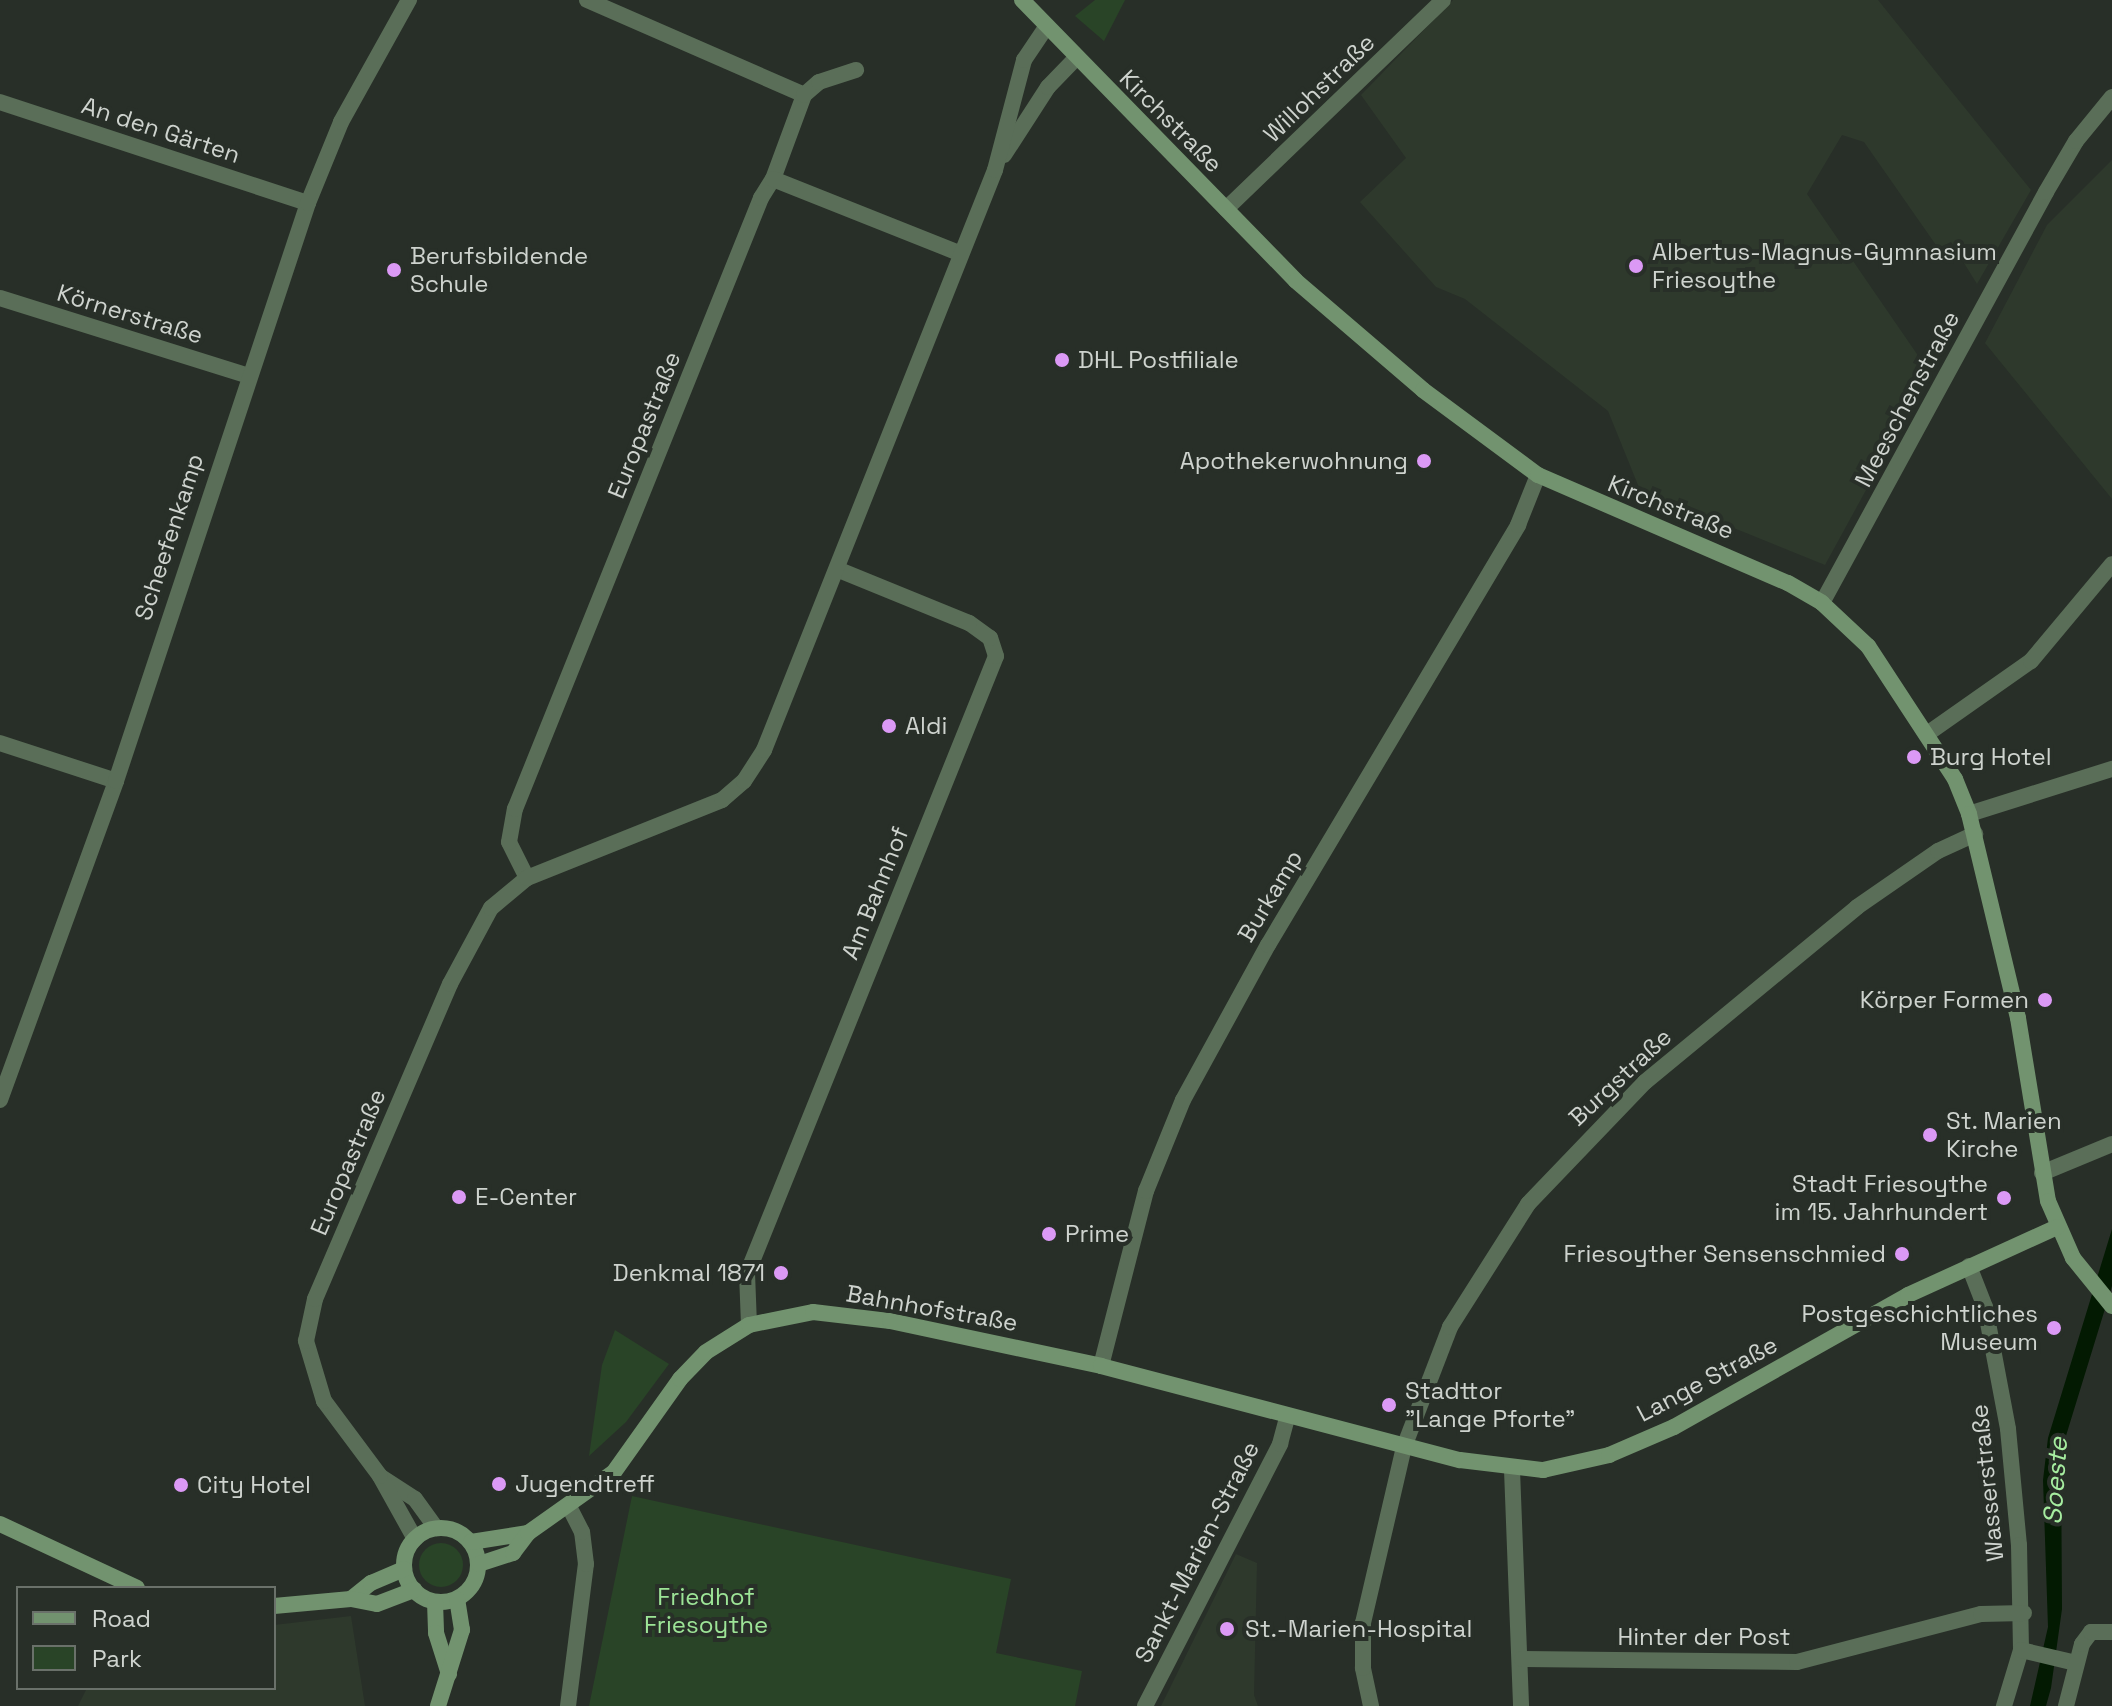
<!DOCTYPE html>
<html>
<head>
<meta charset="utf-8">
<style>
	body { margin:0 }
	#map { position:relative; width:2112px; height:1706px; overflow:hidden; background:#282f28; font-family:"Space Grotesk",sans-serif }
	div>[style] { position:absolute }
	.built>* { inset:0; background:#2e392c }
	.green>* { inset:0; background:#294427 }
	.round { border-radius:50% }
	.water>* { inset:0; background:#031a02 }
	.street>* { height:16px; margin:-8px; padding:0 8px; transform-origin:8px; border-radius:8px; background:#5a6e58 }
	.secondary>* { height:16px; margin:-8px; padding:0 8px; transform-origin:8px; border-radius:8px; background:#72936f }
	.secondary>.ring { margin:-8px; padding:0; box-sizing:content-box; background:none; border:16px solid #72936f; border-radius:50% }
	.dots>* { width:22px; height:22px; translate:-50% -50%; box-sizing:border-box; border:4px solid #282f28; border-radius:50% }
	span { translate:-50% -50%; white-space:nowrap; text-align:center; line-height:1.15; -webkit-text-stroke:8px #282f28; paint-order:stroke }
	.street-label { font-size:24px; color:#ced3ce }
	.poi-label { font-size:24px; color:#ced3ce }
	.left { translate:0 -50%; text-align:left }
	.right { translate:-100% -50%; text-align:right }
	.park-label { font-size:24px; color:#9de497 }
	.water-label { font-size:26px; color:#a6eda0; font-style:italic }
	.legend { position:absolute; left:16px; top:1586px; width:260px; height:104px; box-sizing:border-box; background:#282f28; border:2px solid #6a716a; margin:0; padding:10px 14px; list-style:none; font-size:24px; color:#ced3ce }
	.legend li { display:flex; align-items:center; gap:16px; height:40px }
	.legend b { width:40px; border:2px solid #6a716a }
</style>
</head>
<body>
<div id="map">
	<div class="built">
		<i style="clip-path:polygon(1453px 0,1878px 0,2031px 190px,1977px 284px,1951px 242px,1938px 248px,1864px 142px,1842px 135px,1807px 194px,1930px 373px,1825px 565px,1640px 490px,1608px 411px,1465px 299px,1436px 287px,1360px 202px,1406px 158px,1361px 95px)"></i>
		<i style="clip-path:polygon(2112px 160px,2112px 499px,1985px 343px,2047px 225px)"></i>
		<i style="clip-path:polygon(1236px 1554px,1257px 1563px,1254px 1695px,1258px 1706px,1161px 1706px)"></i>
		<i style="clip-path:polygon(351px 1616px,365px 1706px,78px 1706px,87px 1688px,274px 1688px,274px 1625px)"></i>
	</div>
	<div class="green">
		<i style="clip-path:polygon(1095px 0,1125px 0,1104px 41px,1075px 16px)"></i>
		<i style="clip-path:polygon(615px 1330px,669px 1364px,626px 1422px,589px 1456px,602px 1365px)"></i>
		<i style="clip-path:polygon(632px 1496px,1011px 1579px,996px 1653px,1082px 1671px,1075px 1706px,589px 1706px)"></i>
		<i class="round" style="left:419px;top:1543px;width:44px;height:44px"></i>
	</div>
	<div class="water">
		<i style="clip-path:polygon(2112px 1229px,2112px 1286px,2061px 1452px,2062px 1609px,2051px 1688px,2046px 1706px,2030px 1706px,2048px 1627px,2043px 1480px,2048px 1438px)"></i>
	</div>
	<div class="street">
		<i style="left:587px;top:0;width:237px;rotate:23.6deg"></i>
		<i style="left:0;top:102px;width:324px;rotate:18.2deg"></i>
		<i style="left:1004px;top:155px;width:81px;rotate:-57.1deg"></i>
		<i style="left:1048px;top:87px;width:39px;rotate:-46deg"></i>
		<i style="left:773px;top:179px;width:90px;rotate:-69.7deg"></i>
		<i style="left:804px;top:95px;width:20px;rotate:-41deg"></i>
		<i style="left:819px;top:82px;width:39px;rotate:-18deg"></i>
		<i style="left:1226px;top:209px;width:301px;rotate:-43.9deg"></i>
		<i style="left:0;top:298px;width:258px;rotate:17.4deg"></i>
		<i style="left:1822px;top:603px;width:468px;rotate:-61.4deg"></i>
		<i style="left:2046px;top:192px;width:59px;rotate:-59.5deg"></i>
		<i style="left:2076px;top:141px;width:57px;rotate:-50.7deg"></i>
		<i style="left:1927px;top:734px;width:127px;rotate:-35.1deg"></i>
		<i style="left:2031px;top:661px;width:126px;rotate:-50.1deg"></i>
		<i style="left:0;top:743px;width:122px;rotate:18.1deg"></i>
		<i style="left:1969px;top:814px;width:150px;rotate:-17.5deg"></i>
		<i style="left:527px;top:878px;width:40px;rotate:-116.6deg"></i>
		<i style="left:509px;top:842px;width:34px;rotate:-80deg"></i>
		<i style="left:515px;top:809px;width:659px;rotate:-68.07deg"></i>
		<i style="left:761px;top:198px;width:22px;rotate:-58deg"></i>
		<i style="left:773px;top:179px;width:200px;rotate:21.7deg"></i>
		<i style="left:0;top:1100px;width:339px;rotate:-70deg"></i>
		<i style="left:116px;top:781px;width:609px;rotate:-71.62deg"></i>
		<i style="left:308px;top:203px;width:87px;rotate:-67.8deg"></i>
		<i style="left:341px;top:122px;width:140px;rotate:-60.9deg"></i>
		<i style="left:2042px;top:1173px;width:76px;rotate:-22.5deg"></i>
		<i style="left:1969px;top:1266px;width:44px;rotate:68.7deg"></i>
		<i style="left:1985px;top:1307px;width:124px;rotate:79.3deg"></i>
		<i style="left:2008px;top:1429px;width:117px;rotate:84.6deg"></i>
		<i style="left:2019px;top:1545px;width:105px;rotate:88.9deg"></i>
		<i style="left:2021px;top:1650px;width:59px;rotate:106.9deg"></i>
		<i style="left:749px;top:1325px;width:51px;rotate:-92.2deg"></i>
		<i style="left:747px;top:1274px;width:666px;rotate:-68.05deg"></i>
		<i style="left:996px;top:656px;width:19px;rotate:-108deg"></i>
		<i style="left:990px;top:638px;width:26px;rotate:-144deg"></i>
		<i style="left:969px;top:623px;width:143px;rotate:-157.8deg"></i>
		<i style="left:1101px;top:1366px;width:181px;rotate:-75.6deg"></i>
		<i style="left:1146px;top:1191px;width:98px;rotate:-67.9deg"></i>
		<i style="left:1183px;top:1100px;width:177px;rotate:-61.3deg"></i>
		<i style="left:1268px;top:945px;width:489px;rotate:-59.2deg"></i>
		<i style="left:1518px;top:525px;width:54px;rotate:-68.2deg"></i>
		<i style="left:1512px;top:1470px;width:236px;rotate:87.8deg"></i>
		<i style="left:381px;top:1477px;width:40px;rotate:32.9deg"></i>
		<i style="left:415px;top:1499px;width:36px;rotate:54deg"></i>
		<i style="left:415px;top:1539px;width:72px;rotate:-119.1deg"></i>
		<i style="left:380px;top:1476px;width:94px;rotate:-126.7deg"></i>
		<i style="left:324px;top:1401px;width:63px;rotate:-106.7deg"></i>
		<i style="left:306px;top:1341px;width:43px;rotate:-77.9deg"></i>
		<i style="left:315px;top:1299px;width:343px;rotate:-66.8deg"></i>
		<i style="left:450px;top:984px;width:86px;rotate:-61.7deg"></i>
		<i style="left:491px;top:908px;width:47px;rotate:-39.8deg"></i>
		<i style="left:527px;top:878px;width:210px;rotate:-21.8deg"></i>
		<i style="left:722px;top:800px;width:29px;rotate:-41deg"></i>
		<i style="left:744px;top:781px;width:37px;rotate:-57deg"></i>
		<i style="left:764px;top:750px;width:624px;rotate:-68.28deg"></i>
		<i style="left:995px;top:170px;width:114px;rotate:-75.2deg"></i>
		<i style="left:1024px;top:60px;width:40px;rotate:-56deg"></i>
		<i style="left:2021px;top:1650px;width:57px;rotate:13.3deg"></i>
		<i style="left:1522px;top:1659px;width:275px;rotate:0.6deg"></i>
		<i style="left:1797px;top:1662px;width:190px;rotate:-14.6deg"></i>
		<i style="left:1981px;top:1614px;width:43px;rotate:-1.3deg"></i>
		<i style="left:568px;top:1706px;width:143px;rotate:-82.8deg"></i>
		<i style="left:586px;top:1564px;width:32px;rotate:-97deg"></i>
		<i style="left:582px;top:1532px;width:28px;rotate:-117deg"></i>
		<i style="left:1145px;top:1706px;width:295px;rotate:-62.7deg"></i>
		<i style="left:1280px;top:1444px;width:28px;rotate:-75deg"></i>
		<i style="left:1371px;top:1706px;width:39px;rotate:-102deg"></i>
		<i style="left:1363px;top:1668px;width:45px;rotate:-90deg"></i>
		<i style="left:1363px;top:1623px;width:181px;rotate:-76.9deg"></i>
		<i style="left:1404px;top:1447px;width:129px;rotate:-69deg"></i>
		<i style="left:1450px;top:1327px;width:146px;rotate:-57.6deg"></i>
		<i style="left:1528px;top:1204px;width:169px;rotate:-46.2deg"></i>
		<i style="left:1645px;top:1082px;width:275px;rotate:-39.5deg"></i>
		<i style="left:1857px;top:907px;width:98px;rotate:-34.7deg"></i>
		<i style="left:1938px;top:851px;width:41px;rotate:-24.7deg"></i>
		<i style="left:2066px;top:1706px;width:64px;rotate:-75.5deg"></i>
		<i style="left:2082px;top:1644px;width:15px;rotate:-53deg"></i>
		<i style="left:2091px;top:1632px;width:21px"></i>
	</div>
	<div class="secondary">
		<i style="left:1022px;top:0;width:392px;rotate:45.7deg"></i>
		<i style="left:1296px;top:281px;width:167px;rotate:40.6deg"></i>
		<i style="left:1423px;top:390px;width:143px;rotate:36.5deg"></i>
		<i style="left:1538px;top:475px;width:272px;rotate:23.4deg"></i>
		<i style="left:1788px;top:583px;width:39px;rotate:30deg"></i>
		<i style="left:1822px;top:603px;width:63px;rotate:43.1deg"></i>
		<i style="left:1868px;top:646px;width:159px;rotate:56.8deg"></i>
		<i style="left:1955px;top:779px;width:38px;rotate:68deg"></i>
		<i style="left:1969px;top:814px;width:210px;rotate:76.5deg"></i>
		<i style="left:2018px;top:1018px;width:185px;rotate:80.7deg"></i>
		<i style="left:2048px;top:1201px;width:62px;rotate:66.3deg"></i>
		<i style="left:2073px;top:1258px;width:62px;rotate:50.9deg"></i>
		<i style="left:0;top:1524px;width:151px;rotate:25deg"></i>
		<i class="ring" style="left:404px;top:1528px;width:58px;height:58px"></i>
		<i style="left:471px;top:1542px;width:58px;rotate:-9deg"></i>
		<i style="left:479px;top:1564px;width:36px;rotate:-18deg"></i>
		<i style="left:513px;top:1553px;width:25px;rotate:-53deg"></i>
		<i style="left:528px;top:1533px;width:105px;rotate:-35.3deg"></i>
		<i style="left:614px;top:1472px;width:114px;rotate:-54.6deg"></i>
		<i style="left:680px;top:1379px;width:37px;rotate:-46deg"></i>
		<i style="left:706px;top:1352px;width:51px;rotate:-32.1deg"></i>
		<i style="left:749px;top:1325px;width:65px;rotate:-11.5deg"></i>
		<i style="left:813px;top:1312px;width:78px;rotate:6.7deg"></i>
		<i style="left:890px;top:1321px;width:216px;rotate:12deg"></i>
		<i style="left:1101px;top:1366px;width:371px;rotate:14.7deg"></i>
		<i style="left:1460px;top:1460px;width:84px;rotate:6.9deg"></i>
		<i style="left:1543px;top:1470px;width:68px;rotate:-12.8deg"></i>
		<i style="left:1609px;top:1455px;width:71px;rotate:-23.3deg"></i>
		<i style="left:1674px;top:1427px;width:269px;rotate:-29.4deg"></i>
		<i style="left:1908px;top:1295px;width:164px;rotate:-24.5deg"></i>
		<i style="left:351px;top:1599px;width:26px;rotate:-39deg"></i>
		<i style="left:371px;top:1583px;width:36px;rotate:-23deg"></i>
		<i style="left:435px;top:1602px;width:31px;rotate:88deg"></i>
		<i style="left:436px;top:1633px;width:43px;rotate:72.4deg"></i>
		<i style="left:274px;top:1606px;width:77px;rotate:-5.2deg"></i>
		<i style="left:351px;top:1599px;width:26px;rotate:11deg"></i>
		<i style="left:377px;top:1604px;width:40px;rotate:-21deg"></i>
		<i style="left:438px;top:1706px;width:80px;rotate:-72.5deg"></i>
		<i style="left:462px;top:1630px;width:31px;rotate:-99deg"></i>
	</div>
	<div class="dots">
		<i style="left:1636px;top:266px;background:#db99f5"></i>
		<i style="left:394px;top:270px;background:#db99f5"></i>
		<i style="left:1062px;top:360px;background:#db99f5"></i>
		<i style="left:1424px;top:461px;background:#db99f5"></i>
		<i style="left:889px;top:726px;background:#db99f5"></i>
		<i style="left:1914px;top:757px;background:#db99f5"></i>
		<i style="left:2045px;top:1000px;background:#db99f5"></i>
		<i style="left:1930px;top:1135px;background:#db99f5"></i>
		<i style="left:459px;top:1197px;background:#db99f5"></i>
		<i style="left:2004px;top:1198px;background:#db99f5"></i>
		<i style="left:1049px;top:1234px;background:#db99f5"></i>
		<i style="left:1902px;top:1254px;background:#db99f5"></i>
		<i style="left:781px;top:1273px;background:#db99f5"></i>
		<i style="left:2054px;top:1328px;background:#db99f5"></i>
		<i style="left:1389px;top:1405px;background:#db99f5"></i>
		<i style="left:499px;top:1484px;background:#db99f5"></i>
		<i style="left:181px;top:1485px;background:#db99f5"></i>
		<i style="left:1227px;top:1629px;background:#db99f5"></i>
	</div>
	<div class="street-label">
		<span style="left:1319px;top:88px;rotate:-44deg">Willohstraße</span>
		<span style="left:1171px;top:121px;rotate:45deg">Kirchstraße</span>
		<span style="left:161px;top:130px;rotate:18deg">An den Gärten</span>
		<span style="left:130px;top:314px;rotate:17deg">Körnerstraße</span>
		<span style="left:1907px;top:399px;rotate:-62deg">Meeschenstraße</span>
		<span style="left:644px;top:425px;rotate:-68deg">Europastraße</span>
		<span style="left:1671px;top:507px;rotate:22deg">Kirchstraße</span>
		<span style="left:169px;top:537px;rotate:-72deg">Scheefenkamp</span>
		<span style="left:875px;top:893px;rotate:-68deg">Am Bahnhof</span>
		<span style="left:1270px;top:896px;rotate:-59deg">Burkamp</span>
		<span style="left:1620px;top:1077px;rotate:-43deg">Burgstraße</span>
		<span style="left:348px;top:1162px;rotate:-67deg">Europastraße</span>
		<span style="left:932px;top:1308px;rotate:10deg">Bahnhofstraße</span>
		<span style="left:1707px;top:1379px;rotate:-28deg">Lange Straße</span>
		<span style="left:1987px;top:1483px;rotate:-96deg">Wasserstraße</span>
		<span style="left:1197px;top:1552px;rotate:-63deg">Sankt-Marien-Straße</span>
		<span style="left:1704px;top:1637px">Hinter der Post</span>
	</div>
	<div class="poi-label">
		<span class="left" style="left:1652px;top:266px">Albertus-Magnus-Gymnasium<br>Friesoythe</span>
		<span class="left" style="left:410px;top:270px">Berufsbildende<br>Schule</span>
		<span class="left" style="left:1078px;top:360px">DHL Postfiliale</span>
		<span class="right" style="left:1408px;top:461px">Apothekerwohnung</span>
		<span class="left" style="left:905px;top:726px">Aldi</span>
		<span class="left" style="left:1930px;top:757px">Burg Hotel</span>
		<span class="right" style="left:2029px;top:1000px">Körper Formen</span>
		<span class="left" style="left:1946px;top:1135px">St. Marien<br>Kirche</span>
		<span class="right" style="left:1988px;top:1198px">Stadt Friesoythe<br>im 15. Jahrhundert</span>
		<span class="left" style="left:475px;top:1197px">E-Center</span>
		<span class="left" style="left:1065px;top:1234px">Prime</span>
		<span class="right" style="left:1886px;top:1254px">Friesoyther Sensenschmied</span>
		<span class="right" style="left:765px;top:1273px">Denkmal 1871</span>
		<span class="right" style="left:2038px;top:1328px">Postgeschichtliches<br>Museum</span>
		<span class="left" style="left:1405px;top:1405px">Stadttor<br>"Lange Pforte"</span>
		<span class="left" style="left:515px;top:1484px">Jugendtreff</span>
		<span class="left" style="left:197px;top:1485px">City Hotel</span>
		<span class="left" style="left:1245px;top:1629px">St.-Marien-Hospital</span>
	</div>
	<div class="park-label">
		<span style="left:706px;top:1611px">Friedhof<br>Friesoythe</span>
	</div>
	<div class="water-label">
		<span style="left:2056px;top:1481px;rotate:-86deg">Soeste</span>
	</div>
	<ul class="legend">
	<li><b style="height:10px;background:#72936f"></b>Road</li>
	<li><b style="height:22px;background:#294427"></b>Park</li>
	</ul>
</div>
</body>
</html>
